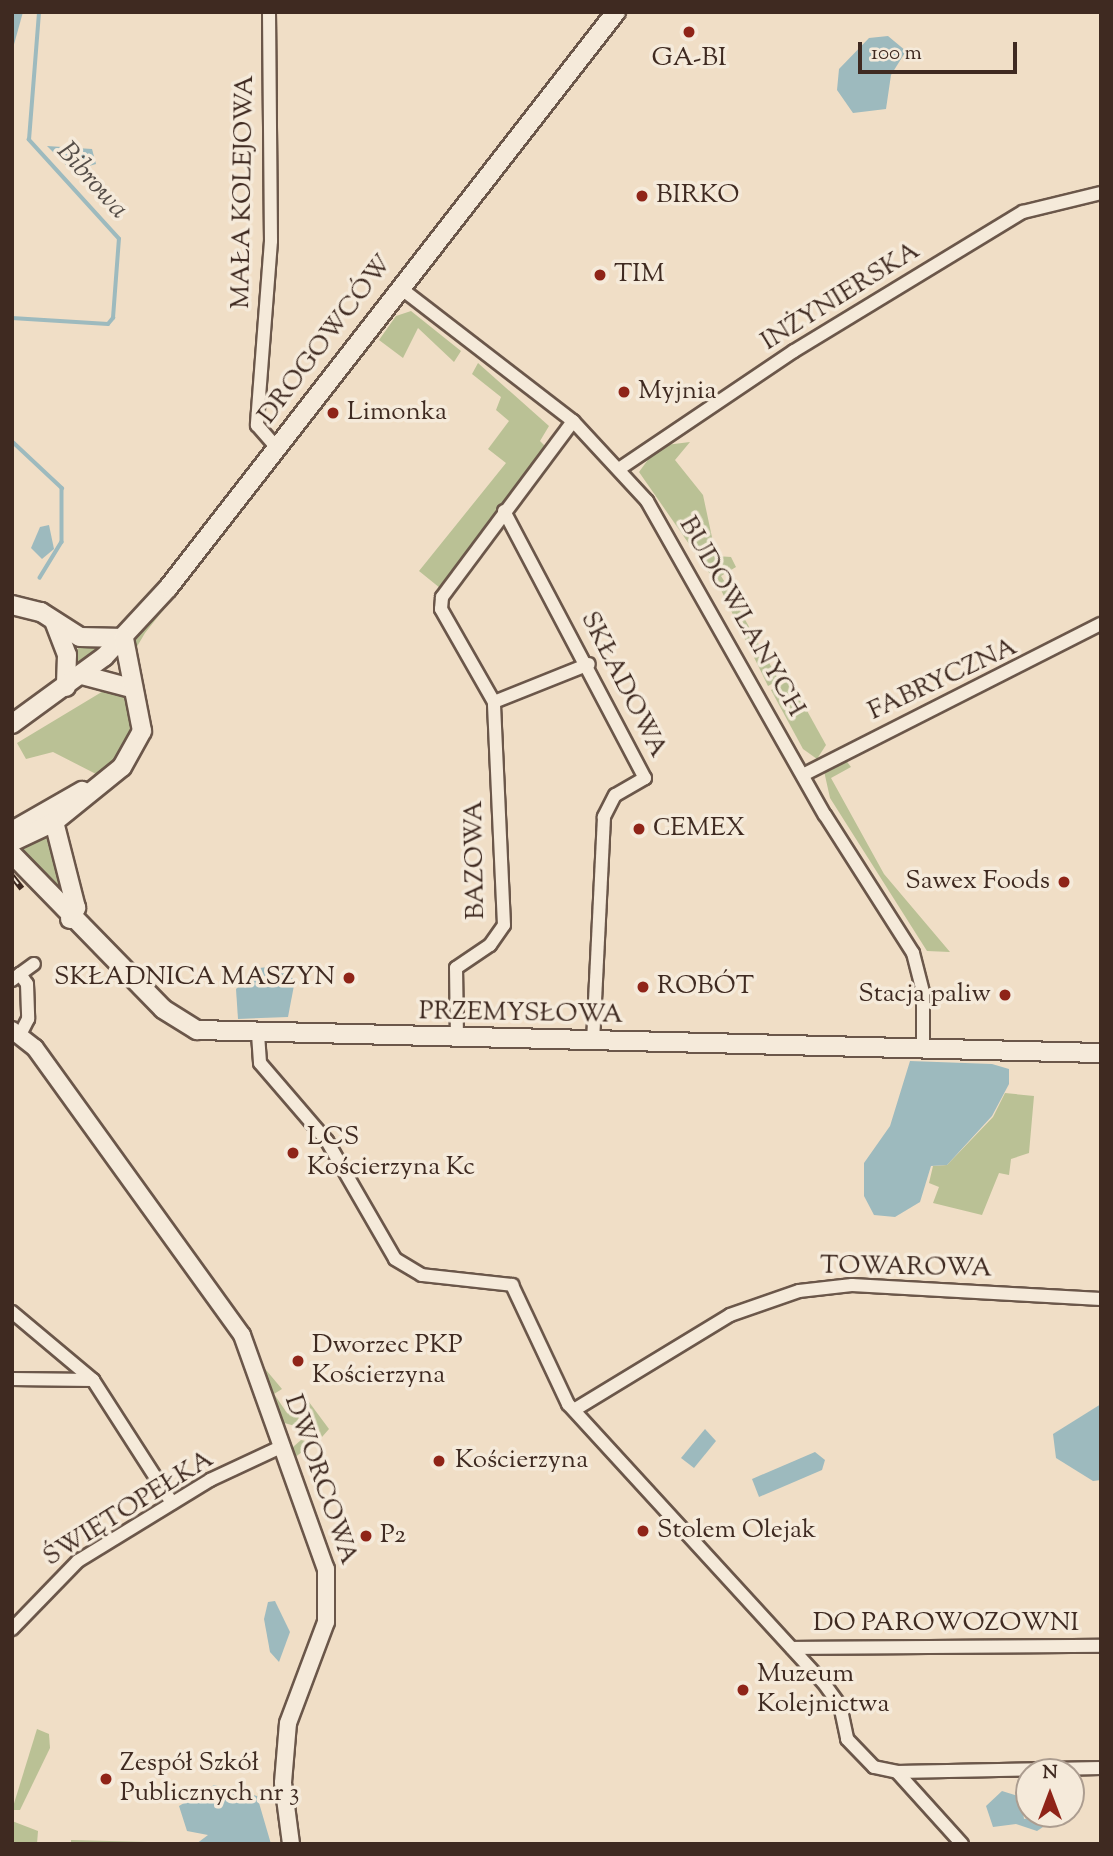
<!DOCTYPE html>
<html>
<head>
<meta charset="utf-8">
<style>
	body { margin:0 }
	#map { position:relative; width:1113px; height:1856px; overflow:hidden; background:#f0dec6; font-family:"Sorts Mill Goudy",serif }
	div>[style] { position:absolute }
	.green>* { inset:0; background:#bac195 }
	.water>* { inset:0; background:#9dbabe }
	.stream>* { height:3.5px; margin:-1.75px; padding:0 1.75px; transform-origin:1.75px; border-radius:1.75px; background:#9dbabe }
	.roads { filter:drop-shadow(2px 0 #6b574a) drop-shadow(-2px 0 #6b574a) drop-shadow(0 2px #6b574a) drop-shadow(0 -2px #6b574a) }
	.minor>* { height:12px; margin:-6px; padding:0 6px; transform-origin:6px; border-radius:6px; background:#f5eada }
	.tertiary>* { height:16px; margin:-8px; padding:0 8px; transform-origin:8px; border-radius:8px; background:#f5eada }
	.secondary>* { height:18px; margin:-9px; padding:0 9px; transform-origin:9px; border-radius:9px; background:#f5eada }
	.rail>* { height:6px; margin-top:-3px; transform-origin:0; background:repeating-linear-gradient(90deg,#f5eada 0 10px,#3f2a21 0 20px); box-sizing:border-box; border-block:2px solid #3f2a21 }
	.dots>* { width:19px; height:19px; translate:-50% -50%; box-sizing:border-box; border:4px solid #f5eada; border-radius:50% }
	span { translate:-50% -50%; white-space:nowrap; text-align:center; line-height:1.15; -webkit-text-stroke:7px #f5eada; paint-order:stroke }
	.poi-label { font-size:26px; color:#3f2a21 }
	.left { translate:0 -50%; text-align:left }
	.right { translate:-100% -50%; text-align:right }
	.street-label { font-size:26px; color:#3f2a21 }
	.water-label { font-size:28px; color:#564e48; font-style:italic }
	.frame { position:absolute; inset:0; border:14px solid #3f2a21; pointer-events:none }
	.north { position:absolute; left:1015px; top:1758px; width:70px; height:70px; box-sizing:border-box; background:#f5eada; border:2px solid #ac9d90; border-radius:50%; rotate:0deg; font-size:19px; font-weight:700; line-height:28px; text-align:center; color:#3f2a21 }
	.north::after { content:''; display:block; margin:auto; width:24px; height:32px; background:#8f2418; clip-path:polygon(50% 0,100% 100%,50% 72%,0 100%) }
	.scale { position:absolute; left:858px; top:42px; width:159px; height:32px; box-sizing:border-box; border:4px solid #3f2a21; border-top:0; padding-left:9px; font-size:21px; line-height:24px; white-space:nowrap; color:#3f2a21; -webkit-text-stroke:5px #f5eada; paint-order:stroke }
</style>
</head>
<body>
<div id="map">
	<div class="green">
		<i style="clip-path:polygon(411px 311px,461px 351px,454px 362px,418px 328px,403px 358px,379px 340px,396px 316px)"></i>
		<i style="clip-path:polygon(478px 363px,549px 426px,540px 441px,545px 446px,440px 588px,419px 571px,506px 463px,488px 449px,509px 421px,496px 410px,501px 397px,472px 374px)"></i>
		<i style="clip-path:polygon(690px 442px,675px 460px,703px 495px,716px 556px,731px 557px,736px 567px,721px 576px,726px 584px,736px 583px,728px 589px,777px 677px,788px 675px,768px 686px,721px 590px,639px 472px,658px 446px)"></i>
		<i style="clip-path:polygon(212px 549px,145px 633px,135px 650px,136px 636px)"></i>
		<i style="clip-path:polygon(83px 643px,103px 646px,72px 673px,71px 656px)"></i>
		<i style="clip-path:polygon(790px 680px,826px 745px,817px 759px,803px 749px,771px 690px)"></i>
		<i style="clip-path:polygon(105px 690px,127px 698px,133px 730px,112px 765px,96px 774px,53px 752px,26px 759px,17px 743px)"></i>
		<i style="clip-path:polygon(845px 759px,851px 767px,831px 778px,884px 874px,950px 952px,927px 951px,830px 798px,824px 771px)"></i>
		<i style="clip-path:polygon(51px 827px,51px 856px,69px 904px,17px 848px)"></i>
		<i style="clip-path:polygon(1005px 1093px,1034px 1096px,1029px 1153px,1011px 1159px,1009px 1175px,999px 1173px,982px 1215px,933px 1203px,939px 1187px,929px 1183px,933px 1166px,947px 1165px,993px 1117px)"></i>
		<i style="clip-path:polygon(261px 1364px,282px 1389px,274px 1394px,287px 1413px,300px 1415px,295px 1426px,281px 1422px)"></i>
		<i style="clip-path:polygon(306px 1398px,329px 1429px,322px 1437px,317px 1427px)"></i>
		<i style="clip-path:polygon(301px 1440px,314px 1443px,294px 1458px,293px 1447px)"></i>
		<i style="clip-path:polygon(37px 1729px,49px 1734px,50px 1748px,20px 1810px,12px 1810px)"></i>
		<i style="clip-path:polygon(12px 1821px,38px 1831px,37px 1844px,12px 1844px)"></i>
		<i style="clip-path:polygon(71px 1840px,148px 1842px,148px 1844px,71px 1844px)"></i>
	</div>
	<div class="water">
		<i style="clip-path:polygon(12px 12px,23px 12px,13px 48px,12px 48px)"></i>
		<i style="clip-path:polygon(888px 36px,906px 51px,891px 75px,886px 109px,853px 113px,837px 90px,839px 69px,869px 38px)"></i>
		<i style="clip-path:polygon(47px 146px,92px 149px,96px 164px,72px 171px)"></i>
		<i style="clip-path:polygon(49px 525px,54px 549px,42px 559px,31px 548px,40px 527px)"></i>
		<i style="clip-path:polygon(277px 966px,295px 980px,288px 1017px,238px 1019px,236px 989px,259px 968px)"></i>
		<i style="clip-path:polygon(910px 1061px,992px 1064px,1009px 1069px,1009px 1084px,992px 1116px,947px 1165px,931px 1166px,920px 1202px,895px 1217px,874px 1215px,864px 1196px,864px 1163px,890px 1126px)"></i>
		<i style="clip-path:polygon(1101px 1404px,1101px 1480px,1093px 1481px,1056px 1458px,1053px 1434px)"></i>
		<i style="clip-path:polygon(705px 1429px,716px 1441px,694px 1468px,681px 1458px)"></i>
		<i style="clip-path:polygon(815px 1452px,825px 1460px,822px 1470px,759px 1497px,752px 1479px)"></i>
		<i style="clip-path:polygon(275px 1601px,290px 1632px,279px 1662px,270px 1652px,264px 1619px,268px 1602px)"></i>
		<i style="clip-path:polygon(214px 1785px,257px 1796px,271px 1844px,196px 1844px,208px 1835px,187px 1831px,179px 1806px)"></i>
		<i style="clip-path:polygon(1002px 1791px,1021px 1797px,1024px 1819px,1043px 1814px,1046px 1825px,1037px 1831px,1016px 1824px,993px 1827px,986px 1806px)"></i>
	</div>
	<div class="stream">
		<i style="left:12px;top:318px;width:96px;rotate:3.6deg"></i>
		<i style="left:108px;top:324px;width:8px;rotate:-50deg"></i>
		<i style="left:113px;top:318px;width:79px;rotate:-85.7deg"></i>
		<i style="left:119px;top:239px;width:134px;rotate:-132.3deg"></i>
		<i style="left:29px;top:140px;width:128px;rotate:-85.5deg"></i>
		<i style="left:12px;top:441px;width:69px;rotate:43.2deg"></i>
		<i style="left:62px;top:488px;width:54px;rotate:90deg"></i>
		<i style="left:62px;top:542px;width:42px;rotate:121.4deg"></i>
	</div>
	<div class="roads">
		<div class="minor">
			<i style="left:269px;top:12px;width:229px;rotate:89.5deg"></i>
			<i style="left:271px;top:241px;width:185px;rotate:94.4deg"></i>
			<i style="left:257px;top:425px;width:30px;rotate:49deg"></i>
			<i style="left:399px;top:287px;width:220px;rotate:37.6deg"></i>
			<i style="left:573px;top:421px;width:109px;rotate:47.2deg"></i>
			<i style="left:647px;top:501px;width:361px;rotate:60.5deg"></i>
			<i style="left:825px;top:815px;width:164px;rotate:57.5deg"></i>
			<i style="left:913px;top:953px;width:40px;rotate:75.6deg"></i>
			<i style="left:923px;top:992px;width:56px;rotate:90deg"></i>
			<i style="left:619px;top:469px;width:211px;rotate:-34deg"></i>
			<i style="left:794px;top:351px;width:268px;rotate:-31.3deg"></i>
			<i style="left:1023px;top:212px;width:80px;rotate:-13.7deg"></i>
			<i style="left:504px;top:511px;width:302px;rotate:62.2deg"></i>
			<i style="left:645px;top:778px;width:34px;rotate:150deg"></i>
			<i style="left:615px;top:795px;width:25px;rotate:117deg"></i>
			<i style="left:604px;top:817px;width:224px;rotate:92.8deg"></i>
			<i style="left:494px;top:702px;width:102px;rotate:-21.8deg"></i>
			<i style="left:803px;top:775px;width:334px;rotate:-26.9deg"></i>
			<i style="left:20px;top:974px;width:17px;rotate:-36deg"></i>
			<i style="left:12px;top:980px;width:10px;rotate:-37deg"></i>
			<i style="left:20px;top:974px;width:12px;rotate:55deg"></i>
			<i style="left:27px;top:984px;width:35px;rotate:88deg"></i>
			<i style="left:28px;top:1019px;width:16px;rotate:117deg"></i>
			<i style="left:258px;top:1034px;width:29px;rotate:86deg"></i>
			<i style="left:260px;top:1063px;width:103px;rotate:49.3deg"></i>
			<i style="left:327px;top:1141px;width:136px;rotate:60deg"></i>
			<i style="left:395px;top:1259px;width:31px;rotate:31deg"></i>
			<i style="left:422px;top:1275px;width:91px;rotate:6.3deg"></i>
			<i style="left:512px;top:1285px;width:132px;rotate:64.8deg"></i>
			<i style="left:568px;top:1404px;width:377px;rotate:47.5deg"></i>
			<i style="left:823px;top:1682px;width:29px;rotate:54deg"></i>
			<i style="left:840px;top:1705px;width:35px;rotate:78deg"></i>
			<i style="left:847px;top:1739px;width:39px;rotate:46deg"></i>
			<i style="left:874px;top:1767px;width:24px;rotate:12deg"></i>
			<i style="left:897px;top:1772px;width:97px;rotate:47.9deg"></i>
			<i style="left:457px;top:1038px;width:70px;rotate:-90.8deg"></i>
			<i style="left:456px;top:968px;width:41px;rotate:-34.1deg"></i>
			<i style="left:490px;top:945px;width:24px;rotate:-55deg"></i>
			<i style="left:504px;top:925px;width:223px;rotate:-92.6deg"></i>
			<i style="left:494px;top:702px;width:107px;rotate:-119.7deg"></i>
			<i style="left:441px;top:609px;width:12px;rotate:-85deg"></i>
			<i style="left:442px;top:597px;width:219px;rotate:-53.3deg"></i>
			<i style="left:12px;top:1312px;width:106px;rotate:40deg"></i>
			<i style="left:93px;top:1380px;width:146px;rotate:57.3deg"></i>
			<i style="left:12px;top:1379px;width:81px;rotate:0.7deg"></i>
			<i style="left:574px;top:1410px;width:183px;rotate:-31.3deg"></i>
			<i style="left:730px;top:1315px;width:73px;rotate:-19.2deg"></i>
			<i style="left:799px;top:1291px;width:53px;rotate:-6.5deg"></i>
			<i style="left:852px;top:1285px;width:249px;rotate:3.2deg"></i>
			<i style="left:12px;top:1629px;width:95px;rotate:-45.9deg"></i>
			<i style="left:78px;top:1561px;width:155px;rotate:-31.5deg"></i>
			<i style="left:210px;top:1480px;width:81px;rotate:-25deg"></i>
			<i style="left:792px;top:1648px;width:309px;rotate:-0.4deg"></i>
			<i style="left:897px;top:1772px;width:204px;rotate:-1.1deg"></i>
		</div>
		<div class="tertiary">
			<i style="left:12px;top:1030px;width:29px;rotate:38deg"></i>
			<i style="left:35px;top:1048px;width:354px;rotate:54.2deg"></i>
			<i style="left:242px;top:1335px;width:249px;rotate:70.3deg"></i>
			<i style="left:326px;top:1569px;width:53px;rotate:90deg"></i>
			<i style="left:326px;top:1622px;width:108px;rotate:110.6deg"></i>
			<i style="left:288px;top:1723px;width:60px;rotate:94.8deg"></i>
			<i style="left:283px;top:1783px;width:62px;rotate:82.5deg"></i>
		</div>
		<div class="secondary">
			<i style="left:12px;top:605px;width:30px;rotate:14deg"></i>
			<i style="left:41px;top:612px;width:46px;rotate:32.7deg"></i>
			<i style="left:80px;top:637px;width:44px;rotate:1.3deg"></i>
			<i style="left:54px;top:621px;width:36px;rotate:69deg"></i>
			<i style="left:67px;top:655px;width:32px;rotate:92deg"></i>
			<i style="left:82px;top:675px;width:51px;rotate:14.9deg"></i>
			<i style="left:12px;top:724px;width:114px;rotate:-36.1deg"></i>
			<i style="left:104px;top:657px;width:94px;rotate:-47.2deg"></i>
			<i style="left:168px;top:588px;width:730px;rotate:-52.13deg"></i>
			<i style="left:12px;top:831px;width:81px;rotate:-29.7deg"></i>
			<i style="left:12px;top:842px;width:47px;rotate:-25.5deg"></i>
			<i style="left:12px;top:854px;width:216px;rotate:45.7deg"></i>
			<i style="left:163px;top:1009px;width:40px;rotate:32deg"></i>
			<i style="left:197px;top:1030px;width:904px;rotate:1.46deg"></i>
			<i style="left:70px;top:919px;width:13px;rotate:-61deg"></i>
			<i style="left:76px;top:908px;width:89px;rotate:-104.3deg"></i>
			<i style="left:54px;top:822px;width:87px;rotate:-39deg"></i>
			<i style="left:122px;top:767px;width:41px;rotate:-60.9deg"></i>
			<i style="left:142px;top:731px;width:95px;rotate:-101deg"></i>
		</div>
	</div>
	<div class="rail">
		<i style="left:12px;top:876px;width:16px;rotate:52deg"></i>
	</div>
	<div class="dots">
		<i style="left:689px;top:32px;background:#8f2418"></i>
		<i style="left:642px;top:196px;background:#8f2418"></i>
		<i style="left:600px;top:275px;background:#8f2418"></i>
		<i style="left:624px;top:392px;background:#8f2418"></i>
		<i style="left:333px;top:413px;background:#8f2418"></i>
		<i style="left:639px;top:829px;background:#8f2418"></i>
		<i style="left:1064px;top:882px;background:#8f2418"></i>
		<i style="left:349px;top:978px;background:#8f2418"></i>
		<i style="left:643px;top:987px;background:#8f2418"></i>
		<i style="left:1005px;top:995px;background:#8f2418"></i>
		<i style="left:293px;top:1153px;background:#8f2418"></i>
		<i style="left:298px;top:1361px;background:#8f2418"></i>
		<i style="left:439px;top:1461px;background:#8f2418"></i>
		<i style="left:643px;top:1531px;background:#8f2418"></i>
		<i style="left:366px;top:1536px;background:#8f2418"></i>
		<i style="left:743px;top:1690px;background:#8f2418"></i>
		<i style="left:106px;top:1779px;background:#8f2418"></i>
	</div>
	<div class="poi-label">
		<span style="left:689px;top:59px">GA-BI</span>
		<span class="left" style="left:656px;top:196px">BIRKO</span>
		<span class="left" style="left:614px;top:275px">TIM</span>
		<span class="left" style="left:638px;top:392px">Myjnia</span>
		<span class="left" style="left:347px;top:413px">Limonka</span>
		<span class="left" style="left:653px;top:829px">СEMEX</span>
		<span class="right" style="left:1050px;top:882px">Sawex Foods</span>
		<span class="right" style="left:335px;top:978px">SKŁADNICA MASZYN</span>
		<span class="left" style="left:657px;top:987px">ROBÓT</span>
		<span class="right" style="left:991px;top:995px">Stacja paliw</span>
		<span class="left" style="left:307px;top:1153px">LCS<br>Kościerzyna Kc</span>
		<span class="left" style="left:312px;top:1361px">Dworzec PKP<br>Kościerzyna</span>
		<span class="left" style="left:455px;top:1461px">Kościerzyna</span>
		<span class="left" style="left:657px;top:1531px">Stolem Olejak</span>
		<span class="left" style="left:380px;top:1536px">P2</span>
		<span class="left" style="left:757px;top:1690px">Muzeum<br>Kolejnictwa</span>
		<span class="left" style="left:120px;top:1779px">Zespół Szkół<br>Publicznych nr 3</span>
	</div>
	<div class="street-label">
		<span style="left:244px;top:192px;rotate:-89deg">MAŁA KOLEJOWA</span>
		<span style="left:841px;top:297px;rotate:-32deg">INŻYNIERSKA</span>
		<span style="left:326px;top:340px;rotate:-53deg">DROGOWCÓW</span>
		<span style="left:741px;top:617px;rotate:60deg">BUDOWLANYCH</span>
		<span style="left:943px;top:680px;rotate:-25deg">FABRYCZNA</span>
		<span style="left:623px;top:685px;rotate:63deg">SKŁADOWA</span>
		<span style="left:476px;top:860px;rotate:-91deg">BAZOWA</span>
		<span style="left:521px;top:1014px;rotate:1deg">PRZEMYSŁOWA</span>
		<span style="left:906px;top:1268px;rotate:1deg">TOWAROWA</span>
		<span style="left:320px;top:1480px;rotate:71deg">DWORCOWA</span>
		<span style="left:129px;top:1509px;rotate:-32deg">ŚWIĘTOPEŁKA</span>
		<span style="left:946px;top:1624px">DO PAROWOZOWNI</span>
	</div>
	<div class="water-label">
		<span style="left:92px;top:181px;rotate:48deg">Bibrowa</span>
	</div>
	<div class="frame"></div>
	<div class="north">N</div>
	<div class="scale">100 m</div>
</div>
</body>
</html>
